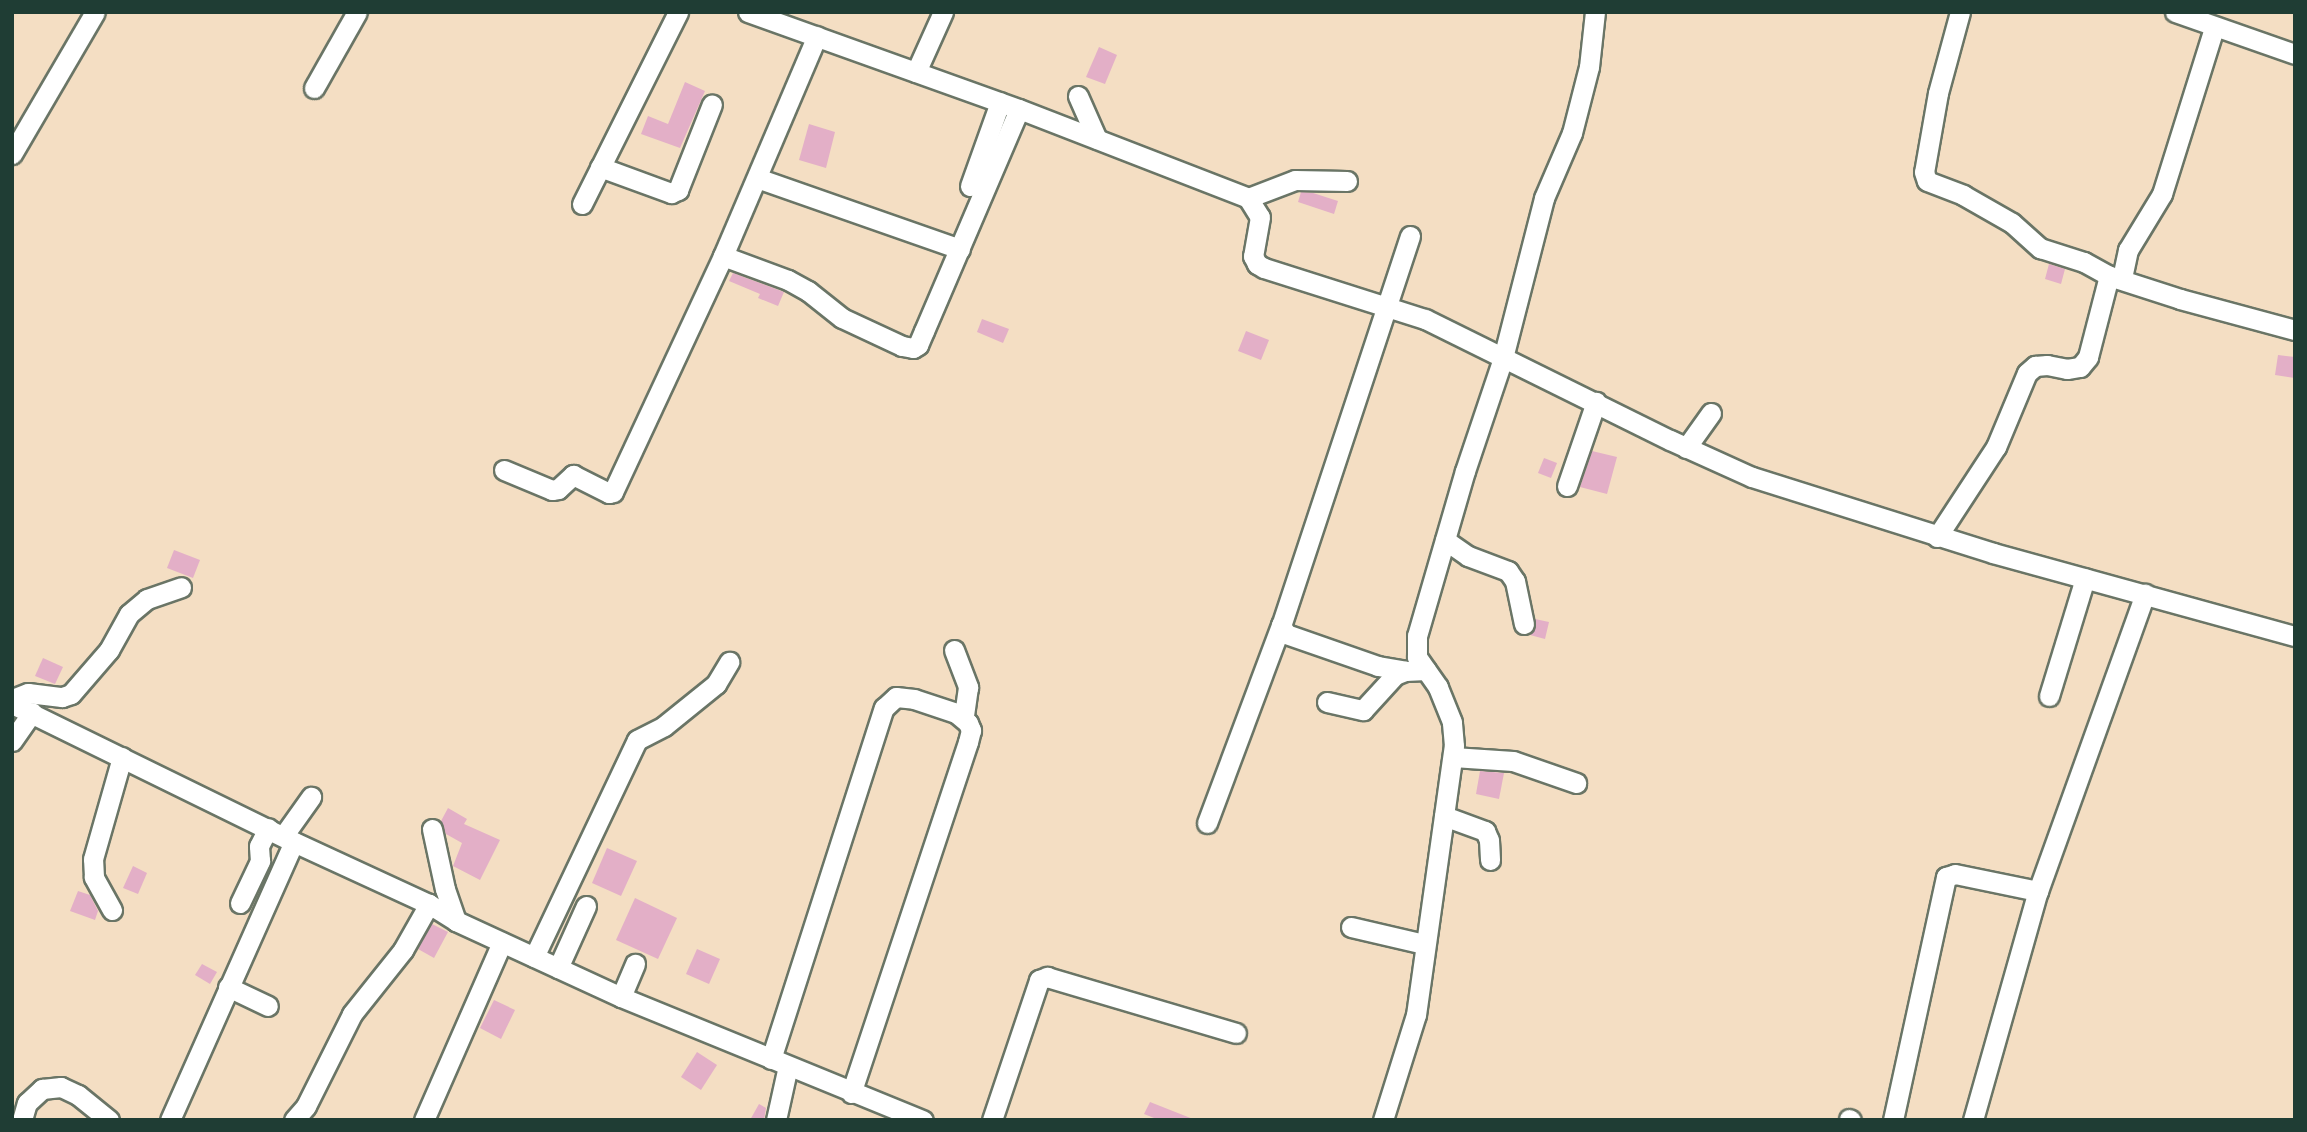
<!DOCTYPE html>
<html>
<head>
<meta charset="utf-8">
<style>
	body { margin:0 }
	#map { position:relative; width:2307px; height:1132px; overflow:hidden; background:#f4dec3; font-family:Cardo,serif }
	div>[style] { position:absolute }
	.building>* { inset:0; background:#e3afc7 }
	.roads { filter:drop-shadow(2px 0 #6a7566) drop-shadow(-2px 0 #6a7566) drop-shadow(0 2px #6a7566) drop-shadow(0 -2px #6a7566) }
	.minor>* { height:19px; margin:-9.5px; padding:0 9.5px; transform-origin:9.5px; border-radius:9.5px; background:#fff }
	span { translate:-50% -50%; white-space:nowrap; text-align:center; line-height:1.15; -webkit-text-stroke:6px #fdfcf7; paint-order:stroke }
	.frame { position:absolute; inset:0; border:14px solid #1f3d34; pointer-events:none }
</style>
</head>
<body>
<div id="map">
	<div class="building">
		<i style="clip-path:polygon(1099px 47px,1117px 55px,1105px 84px,1086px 77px)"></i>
		<i style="clip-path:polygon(685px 82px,705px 91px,680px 148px,641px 134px,648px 116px,668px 124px)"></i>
		<i style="clip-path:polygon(809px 124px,835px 132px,826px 168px,799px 160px)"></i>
		<i style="clip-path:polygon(1301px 192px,1313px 193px,1338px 201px,1334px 214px,1298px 202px)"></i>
		<i style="clip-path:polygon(2049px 264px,2065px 269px,2061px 284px,2045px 279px)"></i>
		<i style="clip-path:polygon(733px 273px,784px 292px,778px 306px,758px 298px,760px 294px,729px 281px)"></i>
		<i style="clip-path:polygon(982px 319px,1009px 329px,1003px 343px,977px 332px)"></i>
		<i style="clip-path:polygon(1246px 331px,1269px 340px,1261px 360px,1238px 351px)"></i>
		<i style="clip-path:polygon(2278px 355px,2295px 357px,2295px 378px,2275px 375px)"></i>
		<i style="clip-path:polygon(1592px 451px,1617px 457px,1607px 494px,1580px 487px)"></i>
		<i style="clip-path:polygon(1544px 458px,1557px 463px,1551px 478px,1538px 473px)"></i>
		<i style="clip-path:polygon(174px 550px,200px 560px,193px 578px,167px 568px)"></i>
		<i style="clip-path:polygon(1535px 619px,1549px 622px,1545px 639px,1530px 635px,1535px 628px)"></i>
		<i style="clip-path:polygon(43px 658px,63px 667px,55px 684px,35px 676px)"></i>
		<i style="clip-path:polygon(1480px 771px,1504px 773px,1499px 799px,1476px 794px)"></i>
		<i style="clip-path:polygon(448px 808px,467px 819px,464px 824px,500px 840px,480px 880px,453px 866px,462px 843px,446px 834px,441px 821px)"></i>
		<i style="clip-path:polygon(607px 848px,637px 861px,621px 896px,592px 883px)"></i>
		<i style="clip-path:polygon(133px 866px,147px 873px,138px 894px,123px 888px)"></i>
		<i style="clip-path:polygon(78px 891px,90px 895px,98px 911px,95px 920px,70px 911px)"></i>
		<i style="clip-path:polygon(635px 898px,677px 918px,658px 959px,616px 940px)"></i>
		<i style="clip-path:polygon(432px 924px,448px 932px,434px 958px,418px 949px)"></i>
		<i style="clip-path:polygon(697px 949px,720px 959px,709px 984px,686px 974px)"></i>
		<i style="clip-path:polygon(202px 964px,217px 972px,210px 984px,195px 975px)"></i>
		<i style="clip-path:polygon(494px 1000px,515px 1010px,501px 1039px,480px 1028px)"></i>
		<i style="clip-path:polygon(697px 1052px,717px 1065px,701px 1090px,681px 1077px)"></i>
		<i style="clip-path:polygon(1150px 1102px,1193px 1119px,1193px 1120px,1159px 1120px,1144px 1114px)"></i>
		<i style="clip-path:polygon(759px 1104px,766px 1108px,764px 1120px,750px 1120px)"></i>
	</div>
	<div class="roads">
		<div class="minor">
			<i style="left:748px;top:12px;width:288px;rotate:19.7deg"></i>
			<i style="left:1019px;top:109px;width:246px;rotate:21.2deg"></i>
			<i style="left:1248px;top:198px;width:22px;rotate:58deg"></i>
			<i style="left:1260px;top:217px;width:40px;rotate:100deg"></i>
			<i style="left:1253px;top:256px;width:9px;rotate:63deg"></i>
			<i style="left:1257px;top:264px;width:8px;rotate:30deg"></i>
			<i style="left:1264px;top:268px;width:169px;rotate:17.6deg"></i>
			<i style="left:1425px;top:319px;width:273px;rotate:26.3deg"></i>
			<i style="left:1670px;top:440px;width:90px;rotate:24.3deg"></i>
			<i style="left:1752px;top:477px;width:253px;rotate:17.5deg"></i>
			<i style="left:1993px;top:553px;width:313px;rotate:15.4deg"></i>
			<i style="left:1960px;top:12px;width:84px;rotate:105.2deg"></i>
			<i style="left:1938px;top:93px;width:80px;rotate:100deg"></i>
			<i style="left:1924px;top:172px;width:9px;rotate:72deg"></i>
			<i style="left:1927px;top:181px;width:39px;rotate:21deg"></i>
			<i style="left:1963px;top:195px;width:56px;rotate:29.7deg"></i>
			<i style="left:2012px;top:223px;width:38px;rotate:42deg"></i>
			<i style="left:2040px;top:248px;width:46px;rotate:17.7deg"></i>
			<i style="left:2084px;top:262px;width:29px;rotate:29deg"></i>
			<i style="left:2109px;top:276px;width:75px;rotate:17.9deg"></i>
			<i style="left:2180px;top:299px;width:119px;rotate:15.1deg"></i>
			<i style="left:2175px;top:12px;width:127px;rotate:19.3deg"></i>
			<i style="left:916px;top:72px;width:66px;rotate:-65.8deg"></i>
			<i style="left:314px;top:88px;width:87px;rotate:-60.5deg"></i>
			<i style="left:1078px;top:96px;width:47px;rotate:66.2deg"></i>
			<i style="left:12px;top:154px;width:164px;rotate:-59.7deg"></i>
			<i style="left:600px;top:167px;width:76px;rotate:20.1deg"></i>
			<i style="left:671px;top:193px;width:8px;rotate:-23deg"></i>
			<i style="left:678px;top:190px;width:92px;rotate:-68.4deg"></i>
			<i style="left:757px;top:178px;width:215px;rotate:19.3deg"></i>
			<i style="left:970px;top:186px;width:89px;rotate:-70.3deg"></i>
			<i style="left:1248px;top:198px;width:50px;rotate:-21deg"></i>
			<i style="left:1295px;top:180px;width:52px;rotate:1.1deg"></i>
			<i style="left:582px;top:204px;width:215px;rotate:-63.4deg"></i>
			<i style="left:1410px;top:236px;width:410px;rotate:108.3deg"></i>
			<i style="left:1281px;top:625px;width:10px;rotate:61deg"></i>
			<i style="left:1286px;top:634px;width:97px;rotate:19.2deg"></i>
			<i style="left:1378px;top:666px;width:27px;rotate:10deg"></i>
			<i style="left:1405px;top:671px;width:21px;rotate:-3deg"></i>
			<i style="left:723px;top:256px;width:69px;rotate:20.3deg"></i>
			<i style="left:788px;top:280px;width:23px;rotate:29deg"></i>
			<i style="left:808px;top:291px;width:43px;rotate:38.5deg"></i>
			<i style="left:842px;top:318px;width:66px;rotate:25deg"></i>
			<i style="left:902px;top:346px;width:11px;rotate:10deg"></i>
			<i style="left:913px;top:348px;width:6px;rotate:-31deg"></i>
			<i style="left:918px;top:345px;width:15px;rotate:-67deg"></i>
			<i style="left:924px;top:331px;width:241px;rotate:-66.8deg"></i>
			<i style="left:2122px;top:278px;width:29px;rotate:-78deg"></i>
			<i style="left:2128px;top:250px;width:66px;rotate:-58.7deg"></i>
			<i style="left:2162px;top:194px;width:174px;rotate:-72.6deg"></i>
			<i style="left:1686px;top:448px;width:43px;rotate:-54.5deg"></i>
			<i style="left:504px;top:470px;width:52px;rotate:22.6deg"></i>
			<i style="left:552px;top:490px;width:6px;rotate:-9deg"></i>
			<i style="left:558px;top:489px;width:21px;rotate:-43deg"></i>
			<i style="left:573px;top:475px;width:40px;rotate:26.6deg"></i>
			<i style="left:609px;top:493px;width:4px;rotate:-14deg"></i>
			<i style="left:613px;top:492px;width:260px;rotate:-65deg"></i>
			<i style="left:723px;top:256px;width:239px;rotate:-66.9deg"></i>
			<i style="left:1567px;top:486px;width:89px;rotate:-71deg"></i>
			<i style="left:1937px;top:537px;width:108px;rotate:-56.8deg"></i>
			<i style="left:1996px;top:447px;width:80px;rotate:-67.3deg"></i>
			<i style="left:2027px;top:373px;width:11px;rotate:-41deg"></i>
			<i style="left:2035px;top:366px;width:12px;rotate:-5deg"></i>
			<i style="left:2047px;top:365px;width:20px;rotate:11deg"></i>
			<i style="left:2067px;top:369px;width:13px;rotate:-9deg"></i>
			<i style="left:2080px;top:367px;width:13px;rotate:-51deg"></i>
			<i style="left:2088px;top:357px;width:84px;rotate:-75.5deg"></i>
			<i style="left:1445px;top:540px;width:28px;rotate:35deg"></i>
			<i style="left:1468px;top:556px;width:43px;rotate:20.6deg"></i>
			<i style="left:1508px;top:571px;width:12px;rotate:55deg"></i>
			<i style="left:1515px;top:581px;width:44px;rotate:78.2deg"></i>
			<i style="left:954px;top:650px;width:40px;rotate:69deg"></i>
			<i style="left:968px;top:687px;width:30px;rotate:98deg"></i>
			<i style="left:2049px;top:696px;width:123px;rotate:-73deg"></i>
			<i style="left:12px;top:699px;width:17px;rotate:-21deg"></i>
			<i style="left:28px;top:693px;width:34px;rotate:7deg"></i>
			<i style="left:62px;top:697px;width:9px;rotate:-18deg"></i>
			<i style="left:71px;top:694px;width:58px;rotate:-49.2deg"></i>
			<i style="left:109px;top:650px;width:41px;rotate:-60.9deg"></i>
			<i style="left:129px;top:614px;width:23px;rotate:-40deg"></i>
			<i style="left:147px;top:599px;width:36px;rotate:-19deg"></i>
			<i style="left:1327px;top:702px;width:37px;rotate:13deg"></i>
			<i style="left:1363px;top:710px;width:47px;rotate:-47.6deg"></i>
			<i style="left:1395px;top:675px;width:11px;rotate:-22deg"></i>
			<i style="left:12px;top:704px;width:314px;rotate:26.1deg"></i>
			<i style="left:294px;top:842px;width:149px;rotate:24.7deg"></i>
			<i style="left:429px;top:904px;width:32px;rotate:32deg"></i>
			<i style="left:456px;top:921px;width:182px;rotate:24.7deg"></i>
			<i style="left:621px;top:997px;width:326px;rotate:22.2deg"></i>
			<i style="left:12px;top:741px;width:35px;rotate:-55deg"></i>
			<i style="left:1453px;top:757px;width:60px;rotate:3.8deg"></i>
			<i style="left:1513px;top:761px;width:67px;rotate:19.2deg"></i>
			<i style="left:1444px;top:816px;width:44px;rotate:20.1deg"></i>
			<i style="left:1485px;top:831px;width:10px;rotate:66deg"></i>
			<i style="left:1489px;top:840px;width:20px;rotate:87deg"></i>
			<i style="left:1207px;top:823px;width:211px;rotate:-69.5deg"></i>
			<i style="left:432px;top:829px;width:61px;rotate:77.8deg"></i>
			<i style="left:445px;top:889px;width:34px;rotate:71deg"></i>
			<i style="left:284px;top:835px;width:47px;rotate:-54.6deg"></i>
			<i style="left:240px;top:903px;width:47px;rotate:-64.5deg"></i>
			<i style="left:260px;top:861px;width:15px;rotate:-94deg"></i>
			<i style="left:259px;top:846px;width:20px;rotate:-63deg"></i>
			<i style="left:112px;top:910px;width:38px;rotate:-119deg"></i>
			<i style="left:94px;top:877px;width:18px;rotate:-93deg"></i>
			<i style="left:93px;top:859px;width:106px;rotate:-74.1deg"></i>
			<i style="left:1351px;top:927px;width:75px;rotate:13.1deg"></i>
			<i style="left:534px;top:957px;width:240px;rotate:-64.6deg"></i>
			<i style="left:637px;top:740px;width:30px;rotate:-27deg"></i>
			<i style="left:664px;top:726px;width:67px;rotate:-38.9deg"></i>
			<i style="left:716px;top:684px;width:26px;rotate:-59deg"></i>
			<i style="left:558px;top:968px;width:68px;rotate:-65.7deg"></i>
			<i style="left:228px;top:987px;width:44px;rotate:25.4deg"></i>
			<i style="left:621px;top:997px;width:36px;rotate:-67deg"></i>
			<i style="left:771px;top:1059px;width:369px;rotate:-72.2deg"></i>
			<i style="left:884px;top:708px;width:16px;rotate:-43deg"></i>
			<i style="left:896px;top:697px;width:18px;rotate:6deg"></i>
			<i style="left:914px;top:699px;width:44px;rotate:18.4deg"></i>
			<i style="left:956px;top:713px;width:16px;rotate:40deg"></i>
			<i style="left:968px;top:723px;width:8px;rotate:67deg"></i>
			<i style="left:971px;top:730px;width:12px;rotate:104deg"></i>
			<i style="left:968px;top:742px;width:370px;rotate:108.4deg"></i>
			<i style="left:1849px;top:1119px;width:2px;rotate:27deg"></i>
			<i style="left:22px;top:1120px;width:18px;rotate:-74deg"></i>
			<i style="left:27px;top:1103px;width:21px;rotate:-43deg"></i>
			<i style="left:42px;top:1089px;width:19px;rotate:-6deg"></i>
			<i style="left:61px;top:1087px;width:19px;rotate:25deg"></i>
			<i style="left:78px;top:1095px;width:40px;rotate:39deg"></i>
			<i style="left:170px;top:1120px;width:304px;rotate:-66deg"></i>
			<i style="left:294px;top:1120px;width:18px;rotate:-49deg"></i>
			<i style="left:306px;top:1106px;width:103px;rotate:-63.4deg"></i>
			<i style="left:352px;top:1014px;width:82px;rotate:-51.4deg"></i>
			<i style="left:403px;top:950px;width:53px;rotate:-60.5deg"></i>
			<i style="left:424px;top:1120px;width:194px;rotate:-66.3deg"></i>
			<i style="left:776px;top:1120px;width:55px;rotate:-77.5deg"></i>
			<i style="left:992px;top:1120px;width:148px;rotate:-71.4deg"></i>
			<i style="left:1039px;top:980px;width:9px;rotate:-21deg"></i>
			<i style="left:1047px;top:977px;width:197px;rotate:16.5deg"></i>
			<i style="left:1383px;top:1120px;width:110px;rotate:-72.6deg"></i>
			<i style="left:1416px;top:1015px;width:272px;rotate:-82deg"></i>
			<i style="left:1454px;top:746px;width:24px;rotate:-95deg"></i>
			<i style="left:1452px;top:722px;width:38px;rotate:-112deg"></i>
			<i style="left:1438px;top:687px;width:37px;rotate:-125deg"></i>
			<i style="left:1417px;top:657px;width:21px;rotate:-90deg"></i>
			<i style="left:1417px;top:636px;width:172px;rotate:-73.8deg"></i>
			<i style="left:1465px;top:471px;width:119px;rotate:-71.4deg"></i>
			<i style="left:1503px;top:358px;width:165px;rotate:-75.6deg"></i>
			<i style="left:1544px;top:198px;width:71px;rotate:-66.7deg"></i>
			<i style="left:1572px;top:133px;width:68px;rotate:-75.6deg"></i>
			<i style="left:1589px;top:67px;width:55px;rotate:-83.8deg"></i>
			<i style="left:1893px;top:1120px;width:249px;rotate:-77.7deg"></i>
			<i style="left:1946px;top:877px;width:9px;rotate:-18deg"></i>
			<i style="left:1955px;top:874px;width:85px;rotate:11.6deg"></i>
			<i style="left:1973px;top:1120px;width:238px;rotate:-74.2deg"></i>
			<i style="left:2038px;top:891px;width:316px;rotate:-70.2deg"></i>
		</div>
	</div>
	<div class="frame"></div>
</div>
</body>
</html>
